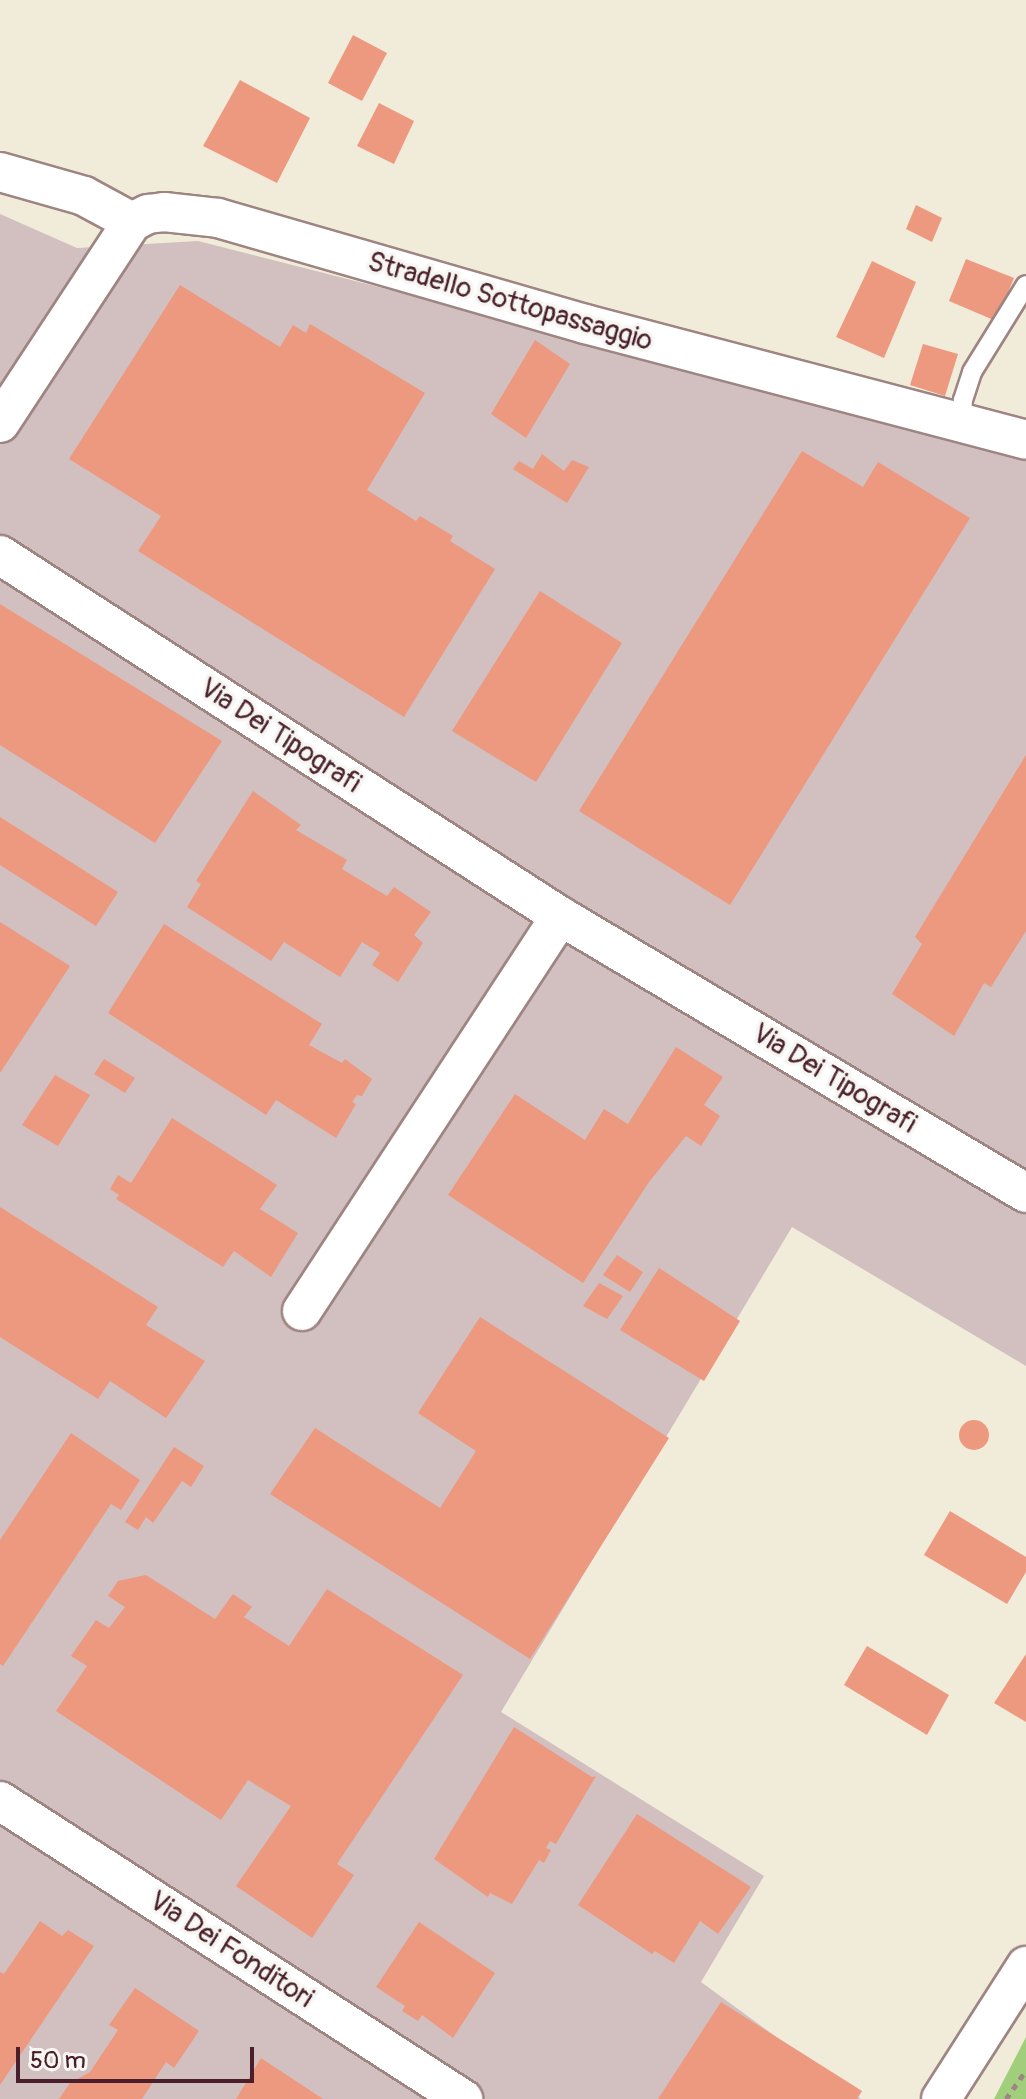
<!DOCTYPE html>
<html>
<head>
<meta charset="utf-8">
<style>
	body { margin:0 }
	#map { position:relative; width:1026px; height:2099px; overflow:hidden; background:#f1ebda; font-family:Pangolin,sans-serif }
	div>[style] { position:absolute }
	.industrial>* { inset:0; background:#d2bfbf }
	.green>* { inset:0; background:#a1ce7b }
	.building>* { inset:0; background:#ec9980 }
	.round { border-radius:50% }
	.path>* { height:5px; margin-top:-2.5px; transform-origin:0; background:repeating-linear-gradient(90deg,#9e8582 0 6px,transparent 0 12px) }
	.roads { filter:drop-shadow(2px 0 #9e8582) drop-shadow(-2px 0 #9e8582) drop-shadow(0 2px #9e8582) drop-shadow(0 -2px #9e8582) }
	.lane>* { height:18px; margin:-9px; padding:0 9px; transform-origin:9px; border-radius:9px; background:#fff }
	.street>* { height:38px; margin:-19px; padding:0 19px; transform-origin:19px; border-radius:19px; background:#fff }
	span { translate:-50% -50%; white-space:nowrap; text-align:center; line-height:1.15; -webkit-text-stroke:7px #f6f6f2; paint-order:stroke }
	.street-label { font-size:28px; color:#4a1f2b }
	.scale { position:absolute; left:16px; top:2047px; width:238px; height:36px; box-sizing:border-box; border:4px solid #4a1f2b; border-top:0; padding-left:10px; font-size:24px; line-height:28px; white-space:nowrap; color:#4a1f2b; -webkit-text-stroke:6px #f6f6f2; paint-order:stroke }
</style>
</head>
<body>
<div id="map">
	<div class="industrial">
		<i style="clip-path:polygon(0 214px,77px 248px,198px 241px,1026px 452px,1026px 1366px,792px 1227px,501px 1712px,764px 1876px,701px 1982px,861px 2099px,0 2099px)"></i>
	</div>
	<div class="green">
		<i style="clip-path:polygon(1026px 2037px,1026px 2099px,994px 2099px)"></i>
	</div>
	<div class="building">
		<i style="clip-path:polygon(353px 35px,387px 53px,362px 101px,328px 83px)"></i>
		<i style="clip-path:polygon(240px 80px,310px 118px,277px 183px,203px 146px)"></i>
		<i style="clip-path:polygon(379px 103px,414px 121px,394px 164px,357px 146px)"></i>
		<i style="clip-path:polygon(916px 205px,942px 218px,932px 242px,906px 229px)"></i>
		<i style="clip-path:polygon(966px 259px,1014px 278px,996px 321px,949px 301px)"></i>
		<i style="clip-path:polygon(872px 261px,916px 282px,884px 358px,836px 337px)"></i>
		<i style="clip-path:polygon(180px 285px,280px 347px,293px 325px,306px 333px,310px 324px,425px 393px,367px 490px,416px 521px,420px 516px,453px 536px,450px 541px,495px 569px,404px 717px,138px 551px,161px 516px,69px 459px)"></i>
		<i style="clip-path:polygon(535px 340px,570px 364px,526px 438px,491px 414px)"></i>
		<i style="clip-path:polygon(923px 344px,958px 354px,945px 396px,910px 385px)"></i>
		<i style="clip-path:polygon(802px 451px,863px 487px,878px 462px,970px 518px,730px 905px,579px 811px)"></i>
		<i style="clip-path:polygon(542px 454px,564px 471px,572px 460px,589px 467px,567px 503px,513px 469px,519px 461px,533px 469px)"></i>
		<i style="clip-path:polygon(540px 591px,622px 643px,536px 782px,452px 731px)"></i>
		<i style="clip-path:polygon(0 604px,222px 741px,155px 843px,0 745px)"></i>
		<i style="clip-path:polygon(1026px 755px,1026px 931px,991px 987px,984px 983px,954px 1036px,892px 994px,922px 944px,915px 937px)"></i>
		<i style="clip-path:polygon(253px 791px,301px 825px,296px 830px,347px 860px,342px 869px,387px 896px,394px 887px,431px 912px,414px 935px,423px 943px,398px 982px,372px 965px,380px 953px,362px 942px,340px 977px,284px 942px,271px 961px,187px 907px,201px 884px,196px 881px)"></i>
		<i style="clip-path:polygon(0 817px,118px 892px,96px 926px,0 865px)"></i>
		<i style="clip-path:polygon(0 922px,70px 966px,0 1073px)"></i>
		<i style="clip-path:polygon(164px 924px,322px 1024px,309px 1045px,342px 1063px,345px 1059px,372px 1079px,362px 1096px,357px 1095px,352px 1102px,356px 1104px,336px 1138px,276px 1100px,266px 1115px,108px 1013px)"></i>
		<i style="clip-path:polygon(676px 1047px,723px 1077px,704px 1105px,720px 1116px,701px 1146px,686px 1136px,649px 1182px,583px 1283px,448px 1195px,515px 1094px,585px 1140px,604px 1109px,628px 1124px)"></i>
		<i style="clip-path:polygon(104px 1059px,135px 1078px,125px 1093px,94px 1074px)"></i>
		<i style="clip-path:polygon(55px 1075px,90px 1095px,58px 1146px,22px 1125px)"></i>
		<i style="clip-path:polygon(172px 1118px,277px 1185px,260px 1209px,298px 1233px,271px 1277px,234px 1251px,223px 1267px,116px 1199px,119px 1195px,110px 1189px,118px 1175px,131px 1183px)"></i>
		<i style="clip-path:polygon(0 1207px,158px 1307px,146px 1325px,205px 1361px,166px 1418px,110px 1381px,98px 1399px,0 1337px)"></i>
		<i style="clip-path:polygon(617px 1255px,643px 1272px,630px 1292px,603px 1275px)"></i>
		<i style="clip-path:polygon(659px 1268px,740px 1321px,704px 1381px,620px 1330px)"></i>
		<i style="clip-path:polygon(599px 1283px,623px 1296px,607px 1319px,583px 1306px)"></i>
		<i style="clip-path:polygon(480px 1317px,669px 1438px,530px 1659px,270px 1494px,315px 1428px,440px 1508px,476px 1451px,418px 1413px)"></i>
		<i class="round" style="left:959px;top:1420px;width:30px;height:30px"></i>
		<i style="clip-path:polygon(71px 1433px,140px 1480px,121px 1510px,111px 1504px,3px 1666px,0 1664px,0 1540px)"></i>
		<i style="clip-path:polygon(174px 1447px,204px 1466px,191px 1487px,182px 1481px,153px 1523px,146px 1517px,138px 1530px,125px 1522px)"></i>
		<i style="clip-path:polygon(950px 1511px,1026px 1557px,1026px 1572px,1007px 1604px,924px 1555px)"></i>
		<i style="clip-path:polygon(146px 1575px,215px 1619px,233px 1594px,252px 1607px,244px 1617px,289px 1646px,327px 1589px,463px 1675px,337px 1864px,354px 1875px,312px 1938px,236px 1886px,291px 1806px,248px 1780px,221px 1820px,56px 1711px,87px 1666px,71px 1656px,96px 1620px,109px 1628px,125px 1607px,108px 1596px,118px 1581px)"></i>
		<i style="clip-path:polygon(867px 1646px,949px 1695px,927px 1735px,844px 1685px)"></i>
		<i style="clip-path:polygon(1026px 1654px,1026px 1722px,994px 1703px)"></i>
		<i style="clip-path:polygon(514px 1727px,592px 1777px,596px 1776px,556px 1844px,550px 1841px,546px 1848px,551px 1850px,544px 1863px,539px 1860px,512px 1904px,490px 1893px,488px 1897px,434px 1859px)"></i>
		<i style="clip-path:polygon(637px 1814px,751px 1887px,718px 1934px,700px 1921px,674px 1963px,655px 1951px,652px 1954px,578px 1905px)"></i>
		<i style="clip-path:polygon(40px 1921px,62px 1936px,68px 1930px,94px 1946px,0 2085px,0 1972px,4px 1974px)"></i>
		<i style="clip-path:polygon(419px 1922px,495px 1973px,453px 2038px,422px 2015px,418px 2021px,402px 2011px,405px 2006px,376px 1987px)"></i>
		<i style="clip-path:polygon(135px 1988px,199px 2031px,174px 2068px,166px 2062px,142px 2099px,59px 2099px,70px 2083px,90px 2072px,118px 2030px,109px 2025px)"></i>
		<i style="clip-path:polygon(721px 2002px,862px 2091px,857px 2099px,658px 2099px)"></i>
		<i style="clip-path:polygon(261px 2058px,323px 2099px,236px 2099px)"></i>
	</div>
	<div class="path">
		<i style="left:1006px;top:2099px;width:35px;rotate:-55deg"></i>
	</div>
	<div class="roads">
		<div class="lane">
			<i style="left:962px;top:424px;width:24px;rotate:-88deg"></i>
			<i style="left:963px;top:400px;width:29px;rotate:-72deg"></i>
			<i style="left:972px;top:372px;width:102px;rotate:-58.2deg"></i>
		</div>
		<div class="street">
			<i style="left:0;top:172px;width:87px;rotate:15.9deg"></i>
			<i style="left:84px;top:196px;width:55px;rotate:28.4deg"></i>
			<i style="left:132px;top:222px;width:18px;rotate:-27deg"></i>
			<i style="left:148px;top:214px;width:16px;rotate:-7deg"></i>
			<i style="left:164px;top:212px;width:54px;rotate:6.3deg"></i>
			<i style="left:218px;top:218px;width:382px;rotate:16.1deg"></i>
			<i style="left:585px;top:324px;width:456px;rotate:14.7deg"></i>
			<i style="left:0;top:423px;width:240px;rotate:-56.7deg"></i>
			<i style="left:0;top:555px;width:666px;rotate:32.81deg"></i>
			<i style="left:560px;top:916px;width:542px;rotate:30.73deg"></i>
			<i style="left:302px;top:1311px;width:472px;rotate:-56.8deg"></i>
			<i style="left:0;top:1801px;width:551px;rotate:32.77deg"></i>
			<i style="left:941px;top:2099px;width:158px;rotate:-57.4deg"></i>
		</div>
	</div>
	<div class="street-label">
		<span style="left:510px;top:302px;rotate:16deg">Stradello Sottopassaggio</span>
		<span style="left:280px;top:736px;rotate:33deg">Via Dei Tipografi</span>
		<span style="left:834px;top:1079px;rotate:31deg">Via Dei Tipografi</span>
		<span style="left:231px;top:1950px;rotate:33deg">Via Dei Fonditori</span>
	</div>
	<div class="scale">50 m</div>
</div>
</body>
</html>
